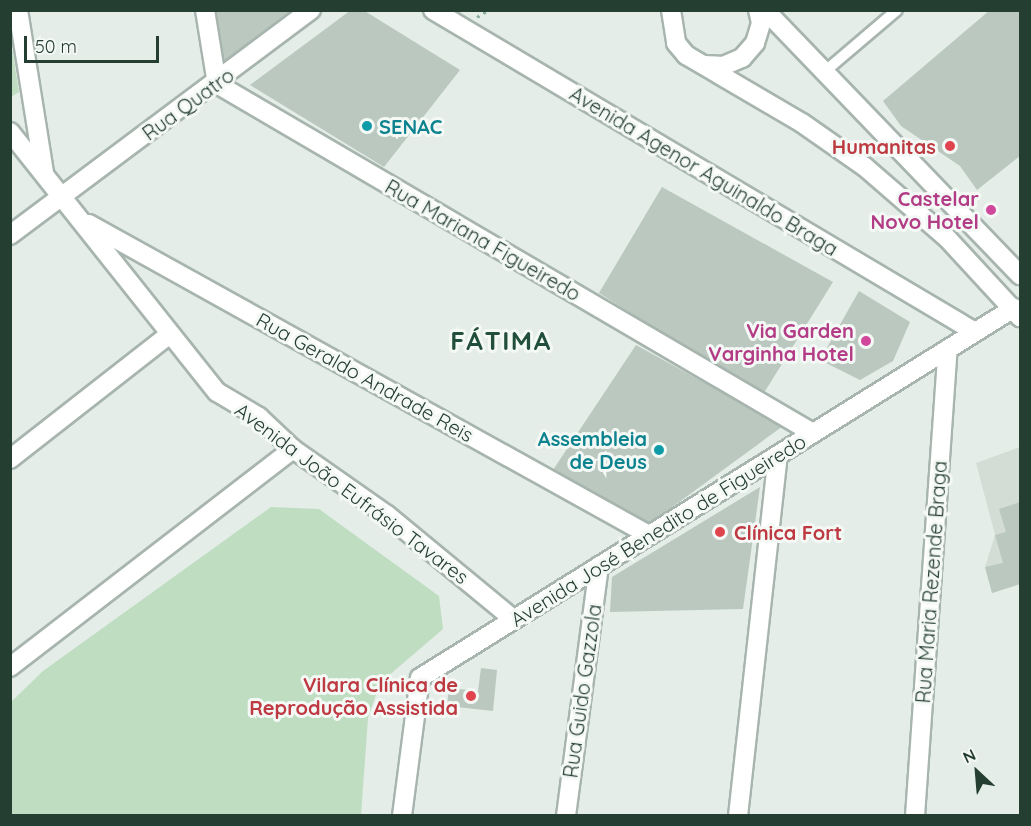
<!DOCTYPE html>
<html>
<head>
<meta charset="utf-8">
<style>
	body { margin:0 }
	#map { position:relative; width:1031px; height:826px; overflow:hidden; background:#e4ede8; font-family:Quicksand,sans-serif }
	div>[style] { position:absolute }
	.built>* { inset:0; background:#d3ddd6 }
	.green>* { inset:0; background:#bfddc1 }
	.building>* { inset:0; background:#bac8c0 }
	.path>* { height:3px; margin-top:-1.5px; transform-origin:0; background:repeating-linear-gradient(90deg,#87af9b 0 3px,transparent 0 7.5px) }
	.roads { filter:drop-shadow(2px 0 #a7b5ae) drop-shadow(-2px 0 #a7b5ae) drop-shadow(0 2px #a7b5ae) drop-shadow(0 -2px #a7b5ae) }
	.lane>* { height:10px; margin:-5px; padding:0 5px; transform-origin:5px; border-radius:5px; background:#fff }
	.street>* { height:18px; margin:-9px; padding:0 9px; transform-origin:9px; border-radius:9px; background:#fff }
	.secondary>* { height:18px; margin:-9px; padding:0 9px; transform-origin:9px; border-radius:9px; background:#fff }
	.dots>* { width:16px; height:16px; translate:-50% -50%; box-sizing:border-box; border:3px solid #f5f9f6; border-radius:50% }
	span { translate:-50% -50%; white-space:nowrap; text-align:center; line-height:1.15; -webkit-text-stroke:6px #f5f9f6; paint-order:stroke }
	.street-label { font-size:20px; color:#253e32 }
	.culture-label { font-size:20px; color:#0d838f; font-weight:700 }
	.left { translate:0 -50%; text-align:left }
	.right { translate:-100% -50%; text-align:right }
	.health-label { font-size:20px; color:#be3a42; font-weight:700 }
	.hotel-label { font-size:20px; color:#b23c85; font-weight:700 }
	.district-label { font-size:26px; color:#214f3c; font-weight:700; letter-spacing:1.5px }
	.frame { position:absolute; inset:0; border:12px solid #253e32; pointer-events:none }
	.north { position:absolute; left:947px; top:742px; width:60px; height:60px; -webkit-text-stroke:4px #f5f9f6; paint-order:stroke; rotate:334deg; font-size:16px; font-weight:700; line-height:24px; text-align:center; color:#253e32 }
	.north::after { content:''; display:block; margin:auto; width:21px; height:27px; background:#253e32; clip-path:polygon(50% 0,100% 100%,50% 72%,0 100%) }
	.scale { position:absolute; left:24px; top:36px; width:135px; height:27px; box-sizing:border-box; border:3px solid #253e32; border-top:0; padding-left:8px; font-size:18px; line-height:21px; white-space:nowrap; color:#253e32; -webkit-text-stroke:4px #f5f9f6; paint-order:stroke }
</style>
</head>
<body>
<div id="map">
	<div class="built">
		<i style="clip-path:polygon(1020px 447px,1020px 584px,992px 593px,985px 567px,995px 535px,976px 463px)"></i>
	</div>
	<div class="green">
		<i style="clip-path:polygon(11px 42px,19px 92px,11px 97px,10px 97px)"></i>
		<i style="clip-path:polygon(271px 507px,319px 509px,439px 596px,443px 629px,380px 683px,368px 718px,361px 815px,11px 815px,11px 702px,43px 671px)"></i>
	</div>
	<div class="building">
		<i style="clip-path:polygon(215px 10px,297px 10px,222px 71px)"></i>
		<i style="clip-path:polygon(351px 10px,363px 10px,460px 70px,384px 167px,250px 85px)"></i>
		<i style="clip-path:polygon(990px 10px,1020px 10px,1020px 156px,977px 190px,960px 166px,901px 126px,883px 101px)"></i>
		<i style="clip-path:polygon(662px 187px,833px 282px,762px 396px,599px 293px)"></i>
		<i style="clip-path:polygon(859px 291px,910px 322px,893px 361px,860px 380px,820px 360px)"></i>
		<i style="clip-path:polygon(636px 345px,783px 426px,645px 527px,551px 473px)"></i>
		<i style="clip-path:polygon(760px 487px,743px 609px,610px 612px,612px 577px)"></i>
		<i style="clip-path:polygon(1020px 502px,1020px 584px,992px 593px,985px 567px,1003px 563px,995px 535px,1006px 532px,999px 509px)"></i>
		<i style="clip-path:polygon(481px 668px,497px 670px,493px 711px,447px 706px,449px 688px,478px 691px)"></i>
	</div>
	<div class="path">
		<i style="left:477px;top:17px;width:13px;rotate:-32deg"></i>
	</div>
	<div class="roads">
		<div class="lane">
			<i style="left:823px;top:73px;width:97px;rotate:-40.4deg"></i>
		</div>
		<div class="street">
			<i style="left:18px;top:10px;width:164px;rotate:80.9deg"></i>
			<i style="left:205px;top:10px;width:75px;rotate:80.8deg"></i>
			<i style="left:217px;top:84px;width:691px;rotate:30.35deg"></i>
			<i style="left:433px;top:10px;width:630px;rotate:30.71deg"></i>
			<i style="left:10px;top:132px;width:332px;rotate:51.5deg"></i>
			<i style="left:217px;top:392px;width:49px;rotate:30.8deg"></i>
			<i style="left:259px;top:417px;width:47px;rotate:43.3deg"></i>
			<i style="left:293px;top:449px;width:115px;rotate:35.1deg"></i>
			<i style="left:387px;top:515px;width:163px;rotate:39.5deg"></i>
			<i style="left:89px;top:224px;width:641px;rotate:29.05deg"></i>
			<i style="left:10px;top:235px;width:376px;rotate:-36.8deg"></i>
			<i style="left:10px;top:459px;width:203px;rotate:-38deg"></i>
			<i style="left:10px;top:667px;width:357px;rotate:-37.6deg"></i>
			<i style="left:402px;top:816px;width:139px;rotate:-82.6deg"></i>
			<i style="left:420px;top:678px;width:700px;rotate:-31.92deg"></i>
			<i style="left:566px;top:816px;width:252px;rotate:-82.5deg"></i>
			<i style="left:738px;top:816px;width:363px;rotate:-83.7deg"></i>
			<i style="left:915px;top:816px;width:468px;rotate:-86deg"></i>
		</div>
		<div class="secondary">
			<i style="left:671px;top:10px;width:33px;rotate:81deg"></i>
			<i style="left:676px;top:43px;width:16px;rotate:50deg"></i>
			<i style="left:686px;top:55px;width:134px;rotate:30.4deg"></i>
			<i style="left:802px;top:123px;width:77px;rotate:34.9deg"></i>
			<i style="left:865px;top:167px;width:108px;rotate:40.9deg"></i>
			<i style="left:947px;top:238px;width:108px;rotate:47.3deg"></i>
			<i style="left:765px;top:10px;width:368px;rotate:46.1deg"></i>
			<i style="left:705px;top:65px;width:18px;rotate:3deg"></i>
			<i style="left:723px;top:66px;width:21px;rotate:-23deg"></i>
			<i style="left:742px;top:58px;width:20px;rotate:-49deg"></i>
			<i style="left:755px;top:43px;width:21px;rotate:-73deg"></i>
			<i style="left:761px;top:23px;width:13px;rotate:-103deg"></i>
		</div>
	</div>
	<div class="dots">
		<i style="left:367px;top:126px;background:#0f9aa8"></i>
		<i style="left:950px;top:146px;background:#e0444e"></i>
		<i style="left:991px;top:210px;background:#d1479c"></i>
		<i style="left:866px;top:341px;background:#d1479c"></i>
		<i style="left:659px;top:450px;background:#0f9aa8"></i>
		<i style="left:720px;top:532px;background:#e0444e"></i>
		<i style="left:471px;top:696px;background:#e0444e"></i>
	</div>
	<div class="street-label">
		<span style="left:188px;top:104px;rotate:-36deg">Rua Quatro</span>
		<span style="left:704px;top:171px;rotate:31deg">Avenida Agenor Aguinaldo Braga</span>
		<span style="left:483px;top:240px;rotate:30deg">Rua Mariana Figueiredo</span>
		<span style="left:365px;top:377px;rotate:29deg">Rua Geraldo Andrade Reis</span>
		<span style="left:352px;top:493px;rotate:37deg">Avenida João Eufrásio Tavares</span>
		<span style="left:658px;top:530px;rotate:-32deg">Avenida José Benedito de Figueiredo</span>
		<span style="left:931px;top:582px;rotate:-86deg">Rua Maria Rezende Braga</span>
		<span style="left:582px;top:691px;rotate:-82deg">Rua Guido Gazzola</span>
	</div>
	<div class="culture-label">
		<span class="left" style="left:379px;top:126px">SENAC</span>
		<span class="right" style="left:647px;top:450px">Assembleia<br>de Deus</span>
	</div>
	<div class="health-label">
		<span class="right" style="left:936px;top:146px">Humanitas</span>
		<span class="left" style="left:734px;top:532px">Clínica Fort</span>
		<span class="right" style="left:458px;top:696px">Vilara Clínica de<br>Reprodução Assistida</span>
	</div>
	<div class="hotel-label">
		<span class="right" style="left:979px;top:210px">Castelar<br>Novo Hotel</span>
		<span class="right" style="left:854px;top:342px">Via Garden<br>Varginha Hotel</span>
	</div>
	<div class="district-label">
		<span style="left:501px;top:341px">FÁTIMA</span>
	</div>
	<div class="frame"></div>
	<div class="north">N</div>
	<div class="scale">50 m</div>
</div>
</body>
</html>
